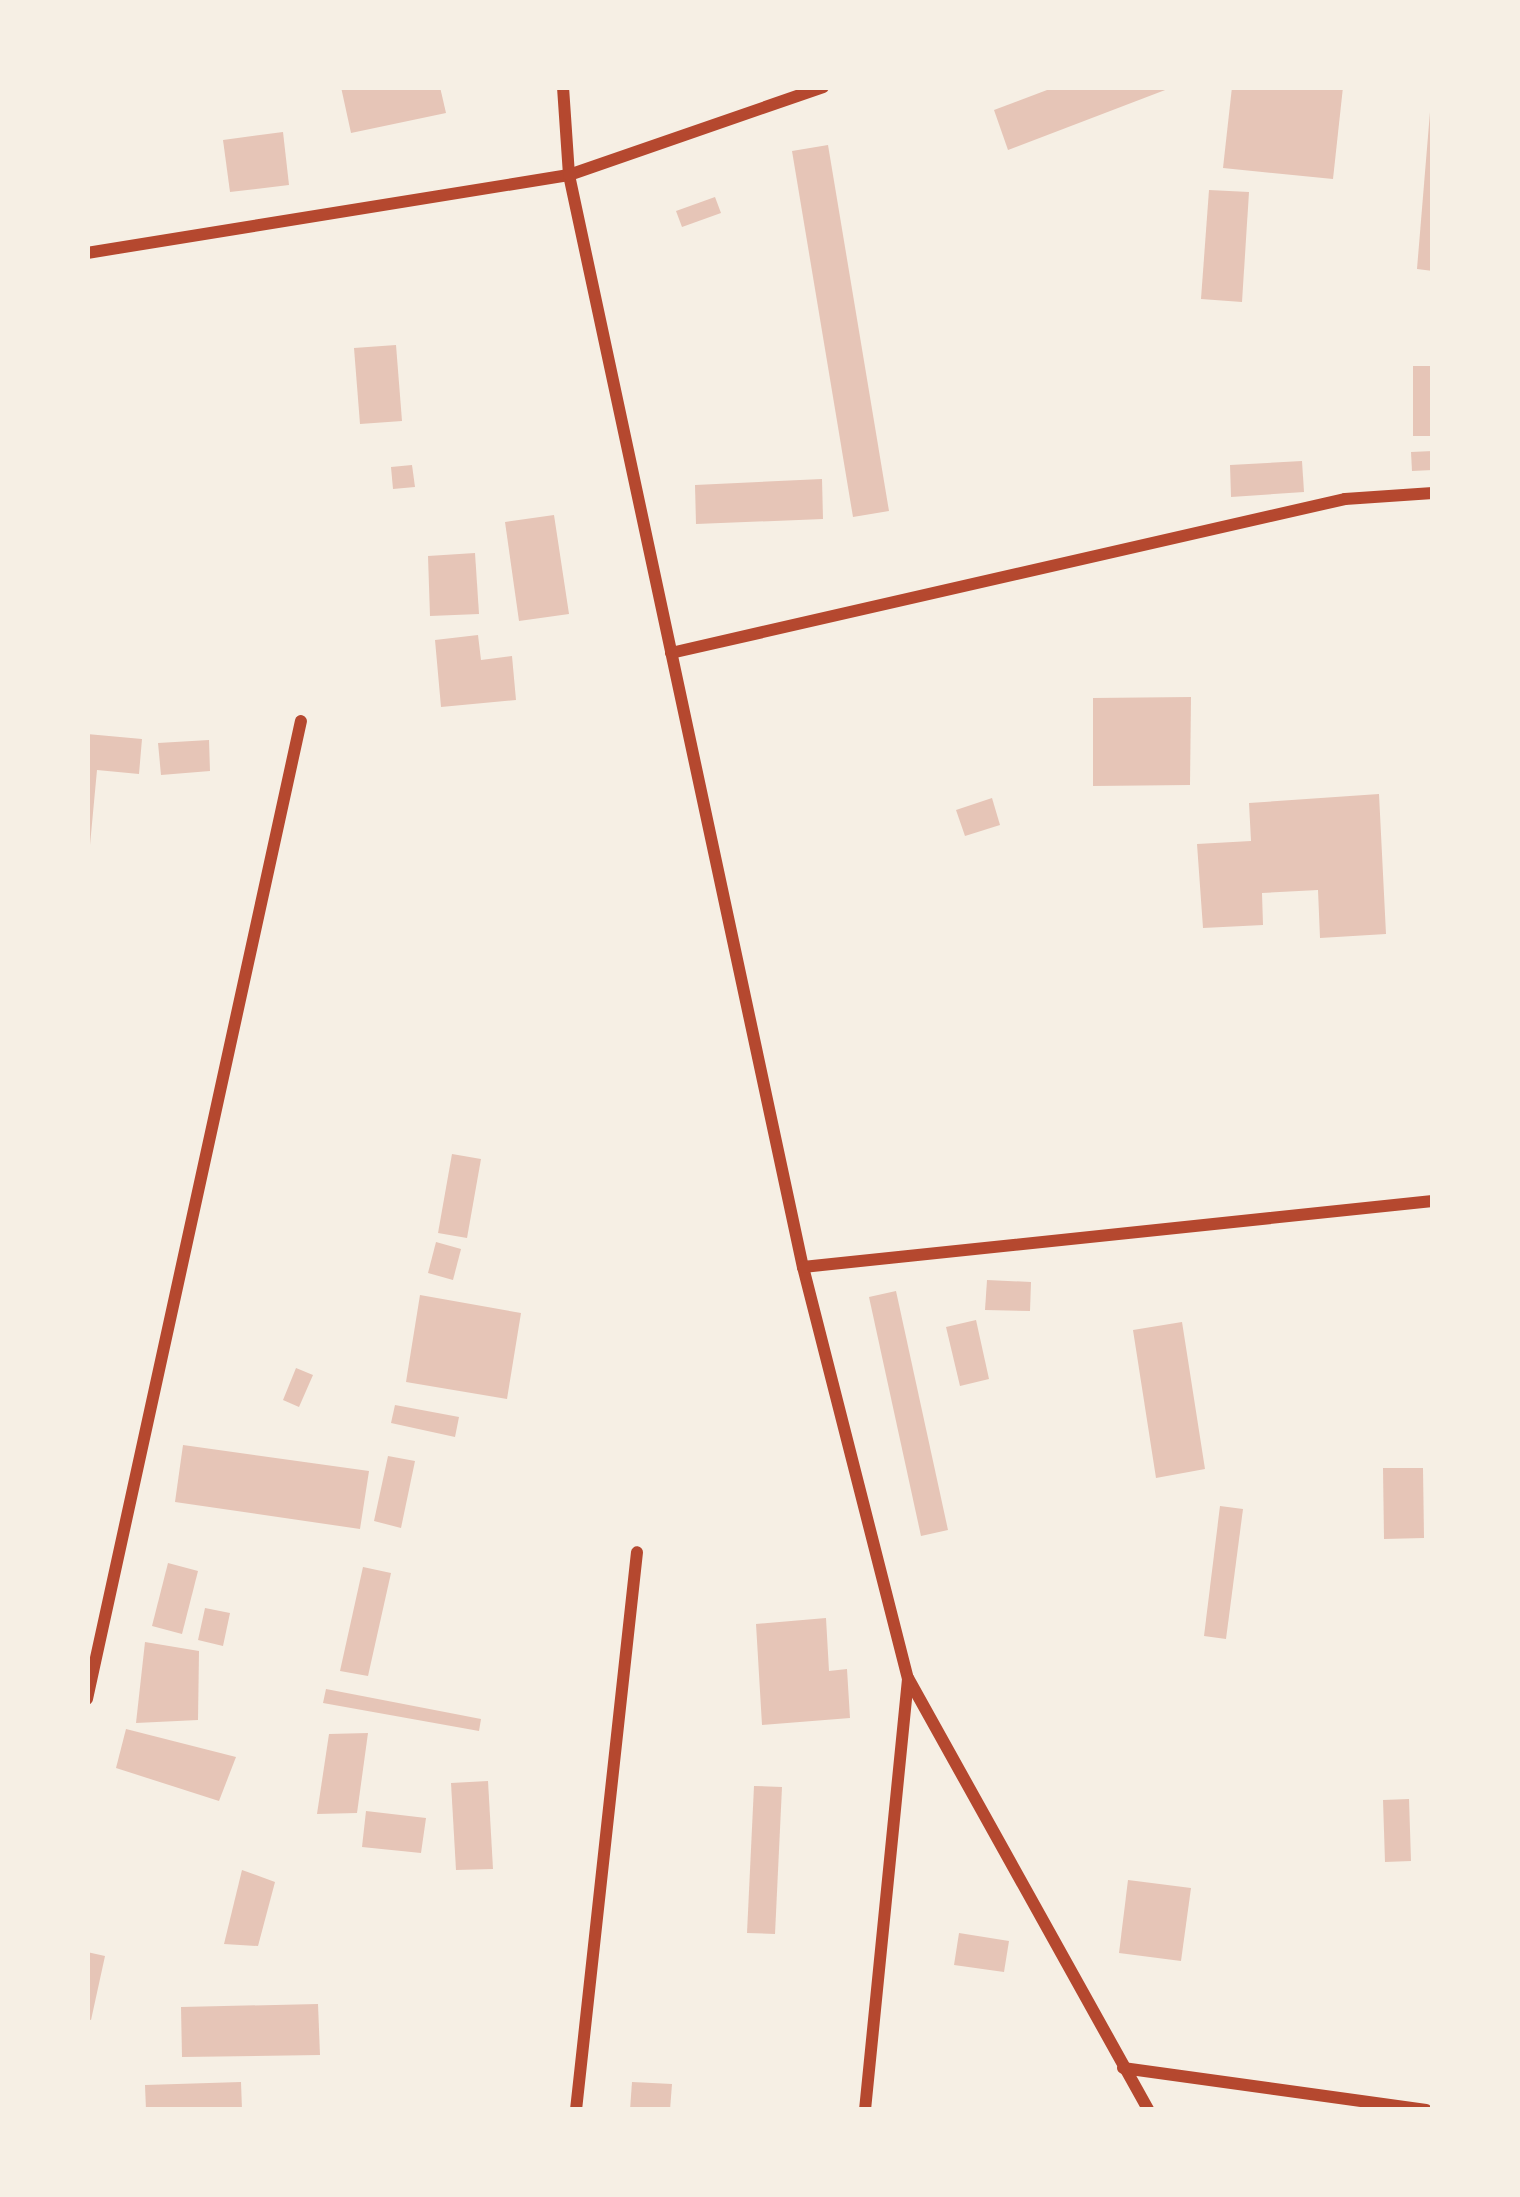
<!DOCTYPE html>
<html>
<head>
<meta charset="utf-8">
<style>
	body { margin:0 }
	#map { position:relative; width:1520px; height:2197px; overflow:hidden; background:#f6efe4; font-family:Montserrat,sans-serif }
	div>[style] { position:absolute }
	.building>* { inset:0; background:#e6c5b7 }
	.minor>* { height:12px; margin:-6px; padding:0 6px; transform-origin:6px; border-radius:6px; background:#b5482f }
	span { translate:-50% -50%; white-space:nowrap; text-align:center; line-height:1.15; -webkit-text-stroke:9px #f6efe4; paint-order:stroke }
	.frame { position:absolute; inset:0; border:90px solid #f6efe4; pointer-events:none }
</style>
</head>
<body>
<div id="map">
	<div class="building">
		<i style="clip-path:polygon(341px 87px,440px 87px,446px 113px,351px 133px)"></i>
		<i style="clip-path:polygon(1055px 87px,1173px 87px,1008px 150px,994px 110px)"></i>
		<i style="clip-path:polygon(1232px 87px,1343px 87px,1333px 179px,1223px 168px)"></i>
		<i style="clip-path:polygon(1430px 112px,1433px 112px,1433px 271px,1417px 269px)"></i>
		<i style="clip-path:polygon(283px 132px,289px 185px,230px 192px,223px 140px)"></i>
		<i style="clip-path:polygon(828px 145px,889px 511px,853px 517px,792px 151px)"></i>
		<i style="clip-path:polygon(1209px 190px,1249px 192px,1242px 302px,1201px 299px)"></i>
		<i style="clip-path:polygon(715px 197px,721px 213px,682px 227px,676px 211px)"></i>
		<i style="clip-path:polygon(396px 345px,402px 421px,360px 424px,354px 348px)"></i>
		<i style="clip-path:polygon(1413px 366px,1433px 366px,1433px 436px,1413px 436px)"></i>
		<i style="clip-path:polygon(1433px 451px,1433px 470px,1412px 471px,1411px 452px)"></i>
		<i style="clip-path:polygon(1302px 461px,1304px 492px,1231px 497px,1230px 465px)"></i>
		<i style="clip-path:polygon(412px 465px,415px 487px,393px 489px,391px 467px)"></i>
		<i style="clip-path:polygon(822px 479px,823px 519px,696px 524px,695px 485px)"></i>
		<i style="clip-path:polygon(554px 515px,569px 614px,519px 621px,505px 522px)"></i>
		<i style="clip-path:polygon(475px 553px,479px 614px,430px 616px,428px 556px)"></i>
		<i style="clip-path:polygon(478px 635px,481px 660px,512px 656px,516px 700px,441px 707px,435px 640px)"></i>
		<i style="clip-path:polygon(1191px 697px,1190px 785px,1093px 786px,1093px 698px)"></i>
		<i style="clip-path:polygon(87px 734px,142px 739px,139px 774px,97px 770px,90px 845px)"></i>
		<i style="clip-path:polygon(209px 740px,210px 771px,161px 775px,158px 743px)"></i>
		<i style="clip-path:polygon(1379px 794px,1386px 934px,1320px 938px,1318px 890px,1262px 893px,1263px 925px,1203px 928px,1197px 844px,1251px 841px,1249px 803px)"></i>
		<i style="clip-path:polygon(992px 798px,1000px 825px,965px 836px,956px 810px)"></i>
		<i style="clip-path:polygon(452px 1154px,481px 1159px,467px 1238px,438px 1233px)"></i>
		<i style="clip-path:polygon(436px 1242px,461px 1249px,453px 1280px,428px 1273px)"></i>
		<i style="clip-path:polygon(987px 1280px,1031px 1282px,1030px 1311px,985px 1310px)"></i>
		<i style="clip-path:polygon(896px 1291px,948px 1530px,921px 1536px,869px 1297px)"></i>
		<i style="clip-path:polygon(420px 1295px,521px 1313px,507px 1399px,406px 1382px)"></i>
		<i style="clip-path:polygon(976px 1320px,989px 1379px,960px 1386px,946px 1327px)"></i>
		<i style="clip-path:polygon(1182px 1322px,1205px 1469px,1156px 1478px,1133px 1330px)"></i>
		<i style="clip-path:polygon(296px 1368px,313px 1375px,299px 1407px,283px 1400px)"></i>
		<i style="clip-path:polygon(395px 1405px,459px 1417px,455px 1437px,391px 1423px)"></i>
		<i style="clip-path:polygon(183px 1445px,369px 1471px,360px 1529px,175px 1502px)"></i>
		<i style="clip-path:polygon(388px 1456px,415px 1461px,401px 1528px,374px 1521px)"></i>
		<i style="clip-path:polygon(1383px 1468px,1423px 1468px,1424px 1538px,1384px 1539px)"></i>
		<i style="clip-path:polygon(1220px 1506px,1243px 1509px,1226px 1639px,1204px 1636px)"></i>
		<i style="clip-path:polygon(168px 1563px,198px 1571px,182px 1634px,152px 1626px)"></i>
		<i style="clip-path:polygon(363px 1567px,391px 1573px,368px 1676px,340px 1671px)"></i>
		<i style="clip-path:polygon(205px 1608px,230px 1613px,223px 1646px,198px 1640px)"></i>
		<i style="clip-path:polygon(826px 1618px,829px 1671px,847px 1669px,850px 1718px,762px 1725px,756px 1624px)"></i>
		<i style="clip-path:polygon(145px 1642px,199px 1651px,198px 1720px,136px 1723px)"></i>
		<i style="clip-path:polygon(326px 1689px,481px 1719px,479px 1731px,323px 1703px)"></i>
		<i style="clip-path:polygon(126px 1729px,236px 1757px,219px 1801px,116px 1768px)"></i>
		<i style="clip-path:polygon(368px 1733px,357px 1813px,317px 1814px,329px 1734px)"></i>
		<i style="clip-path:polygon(488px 1781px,493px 1869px,456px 1870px,451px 1783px)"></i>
		<i style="clip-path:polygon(754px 1786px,782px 1787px,775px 1934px,747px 1933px)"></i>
		<i style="clip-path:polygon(1409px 1799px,1411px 1861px,1385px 1862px,1383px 1800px)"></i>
		<i style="clip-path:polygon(366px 1811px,426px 1818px,421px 1853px,362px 1847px)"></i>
		<i style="clip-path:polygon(242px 1870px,275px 1882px,258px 1946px,224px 1944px)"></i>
		<i style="clip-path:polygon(1128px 1880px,1191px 1888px,1181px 1961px,1119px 1953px)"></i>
		<i style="clip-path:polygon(959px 1933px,1009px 1941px,1004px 1972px,954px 1965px)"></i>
		<i style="clip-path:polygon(87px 1952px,105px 1956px,91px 2020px,87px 2019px)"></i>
		<i style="clip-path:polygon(318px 2004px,320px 2055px,182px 2057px,181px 2007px)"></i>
		<i style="clip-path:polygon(241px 2082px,242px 2110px,146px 2110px,145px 2085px)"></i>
		<i style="clip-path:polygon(632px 2082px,672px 2084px,670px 2110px,630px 2110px)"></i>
	</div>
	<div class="minor">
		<i style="left:563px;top:87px;width:88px;rotate:86.1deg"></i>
		<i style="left:569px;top:175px;width:1117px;rotate:77.91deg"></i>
		<i style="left:803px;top:1267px;width:424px;rotate:75.7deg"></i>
		<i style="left:908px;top:1678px;width:494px;rotate:60.9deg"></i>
		<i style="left:87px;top:253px;width:488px;rotate:-9.2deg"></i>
		<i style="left:569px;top:175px;width:269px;rotate:-19.1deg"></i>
		<i style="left:671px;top:653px;width:691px;rotate:-12.87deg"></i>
		<i style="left:1345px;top:499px;width:88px;rotate:-3.9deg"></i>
		<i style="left:803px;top:1267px;width:633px;rotate:-5.98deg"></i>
		<i style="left:87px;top:1699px;width:1001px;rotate:-77.66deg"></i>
		<i style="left:1123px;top:2068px;width:306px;rotate:7.9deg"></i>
		<i style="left:576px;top:2110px;width:561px;rotate:-83.76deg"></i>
		<i style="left:865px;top:2110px;width:433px;rotate:-84.3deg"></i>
	</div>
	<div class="frame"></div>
</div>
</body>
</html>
